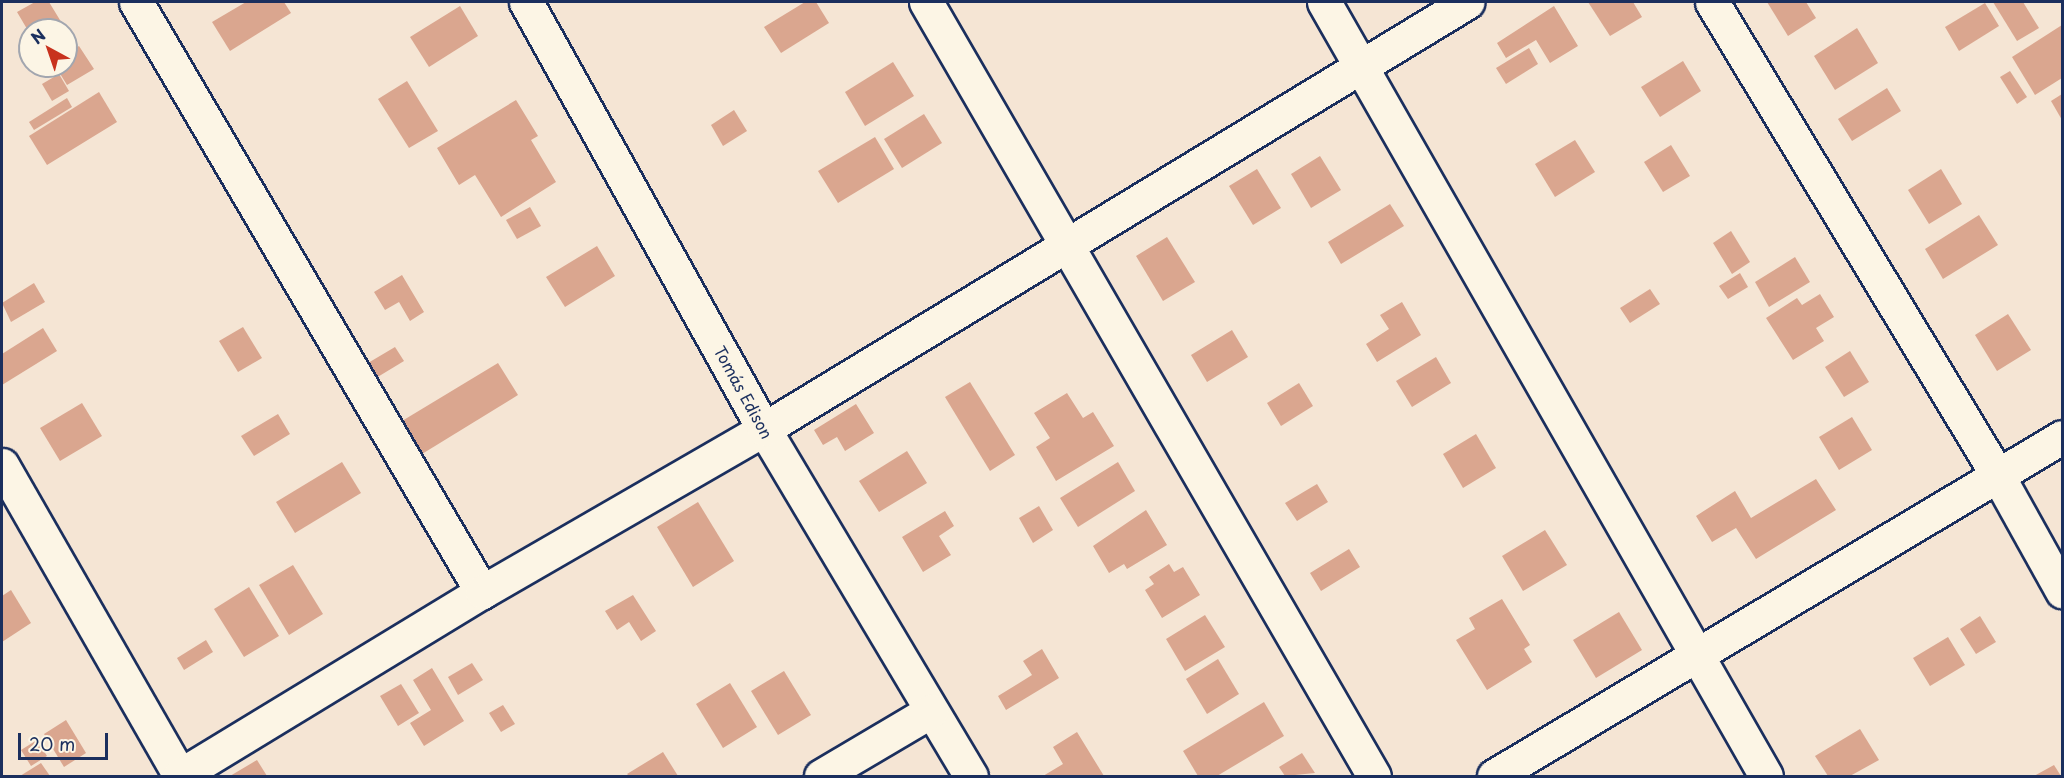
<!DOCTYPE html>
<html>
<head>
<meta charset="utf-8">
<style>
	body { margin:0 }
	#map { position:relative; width:2064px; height:778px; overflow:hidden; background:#f5e5d4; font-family:"Playpen Sans",sans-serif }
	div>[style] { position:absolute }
	.building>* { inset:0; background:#daa68f }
	.roads { filter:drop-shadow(2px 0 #1b2f5e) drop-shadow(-2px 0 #1b2f5e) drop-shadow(0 2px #1b2f5e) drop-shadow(0 -2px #1b2f5e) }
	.minor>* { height:33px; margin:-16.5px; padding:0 16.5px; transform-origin:16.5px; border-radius:16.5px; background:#fcf5e5 }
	span { translate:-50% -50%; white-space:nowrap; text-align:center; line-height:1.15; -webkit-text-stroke:6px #fcf5e5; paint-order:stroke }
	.street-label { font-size:16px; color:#1b2f5e }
	.frame { position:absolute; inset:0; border:3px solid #1b2f5e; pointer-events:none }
	.north { position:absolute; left:18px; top:18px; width:60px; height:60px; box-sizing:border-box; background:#fcf5e5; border:2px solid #a2a6af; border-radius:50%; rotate:320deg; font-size:16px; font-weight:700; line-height:24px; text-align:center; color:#1b2f5e }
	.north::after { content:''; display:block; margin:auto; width:21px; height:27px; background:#c8321e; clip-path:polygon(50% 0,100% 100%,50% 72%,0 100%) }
	.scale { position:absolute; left:18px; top:733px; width:90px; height:27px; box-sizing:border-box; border:3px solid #1b2f5e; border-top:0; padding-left:8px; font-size:18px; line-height:21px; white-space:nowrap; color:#1b2f5e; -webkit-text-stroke:4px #fcf5e5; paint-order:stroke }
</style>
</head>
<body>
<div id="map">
	<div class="building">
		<i style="clip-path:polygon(35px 2px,49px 2px,63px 25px,54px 30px,30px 30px,30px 34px,17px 12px)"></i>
		<i style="clip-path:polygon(246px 2px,284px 2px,291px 13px,230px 51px,212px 22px)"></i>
		<i style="clip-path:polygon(805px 2px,816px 2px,829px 23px,781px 53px,764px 27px)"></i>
		<i style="clip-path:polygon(1588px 2px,1633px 2px,1642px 17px,1610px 36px)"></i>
		<i style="clip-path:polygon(1767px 2px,1806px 2px,1816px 18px,1788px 36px)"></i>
		<i style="clip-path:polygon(1993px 2px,2023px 2px,2039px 28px,2017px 41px)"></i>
		<i style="clip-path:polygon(1985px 3px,1999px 26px,1959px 51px,1945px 27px)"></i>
		<i style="clip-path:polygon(460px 6px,478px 36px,429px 67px,410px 37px)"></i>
		<i style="clip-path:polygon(1554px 6px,1578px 46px,1550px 63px,1536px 40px,1506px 58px,1497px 43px)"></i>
		<i style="clip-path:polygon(2062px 25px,2062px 78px,2035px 95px,2012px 57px)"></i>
		<i style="clip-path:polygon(1857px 28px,1878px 63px,1835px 90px,1814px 56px)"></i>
		<i style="clip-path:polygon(79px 46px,94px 69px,67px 85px,59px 72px,52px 76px,45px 66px,66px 66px,66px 54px)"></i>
		<i style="clip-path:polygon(1529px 48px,1538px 64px,1506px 84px,1496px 68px)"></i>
		<i style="clip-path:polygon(1683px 61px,1701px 91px,1660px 117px,1641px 87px)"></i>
		<i style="clip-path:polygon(893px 62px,914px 96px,865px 126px,845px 92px)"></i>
		<i style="clip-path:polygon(2010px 71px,2027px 97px,2017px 104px,2000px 77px)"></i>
		<i style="clip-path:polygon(59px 74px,69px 91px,52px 101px,42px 84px)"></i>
		<i style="clip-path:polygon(407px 81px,438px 131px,409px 148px,378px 99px)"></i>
		<i style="clip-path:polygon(1887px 88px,1901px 111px,1852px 141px,1838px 119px)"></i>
		<i style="clip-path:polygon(99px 92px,117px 122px,47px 165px,29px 136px)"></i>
		<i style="clip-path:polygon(2062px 94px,2062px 120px,2051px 101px)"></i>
		<i style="clip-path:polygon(67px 98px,72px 107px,34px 130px,29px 122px)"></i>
		<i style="clip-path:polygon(516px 100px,538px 136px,531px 140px,556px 182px,501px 217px,475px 175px,459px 185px,437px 148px)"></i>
		<i style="clip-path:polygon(734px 110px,747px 131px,723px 146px,711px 125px)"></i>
		<i style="clip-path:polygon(924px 114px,942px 143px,902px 168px,884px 139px)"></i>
		<i style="clip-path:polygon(875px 137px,894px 169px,838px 203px,818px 171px)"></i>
		<i style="clip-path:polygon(1575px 140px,1595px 172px,1555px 197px,1535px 164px)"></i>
		<i style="clip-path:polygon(1671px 145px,1690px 176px,1663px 192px,1644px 162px)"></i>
		<i style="clip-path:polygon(1320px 156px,1341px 190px,1311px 208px,1291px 174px)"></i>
		<i style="clip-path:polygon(1257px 169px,1281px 208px,1253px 225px,1229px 186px)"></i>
		<i style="clip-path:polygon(1941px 169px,1962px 204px,1929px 224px,1908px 190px)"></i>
		<i style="clip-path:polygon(1390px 204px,1404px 226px,1341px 264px,1328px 242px)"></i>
		<i style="clip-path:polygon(530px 207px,541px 226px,517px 239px,506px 220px)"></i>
		<i style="clip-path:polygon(1979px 215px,1998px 245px,1943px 279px,1925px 249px)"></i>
		<i style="clip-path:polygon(1731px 231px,1750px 262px,1732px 274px,1713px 243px)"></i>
		<i style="clip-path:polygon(1167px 237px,1195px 282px,1163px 301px,1136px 256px)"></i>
		<i style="clip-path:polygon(597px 246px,615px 276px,565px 307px,546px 277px)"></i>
		<i style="clip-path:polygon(1795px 257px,1810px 282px,1769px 307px,1755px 282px)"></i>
		<i style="clip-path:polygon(1740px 273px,1748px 287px,1728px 299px,1719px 286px)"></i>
		<i style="clip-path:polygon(402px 275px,424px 312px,410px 321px,399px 302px,385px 310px,374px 292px)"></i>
		<i style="clip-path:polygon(34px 283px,45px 302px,11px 322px,2px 303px)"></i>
		<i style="clip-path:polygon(1650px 289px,1660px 304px,1630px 323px,1620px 308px)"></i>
		<i style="clip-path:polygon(1820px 294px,1834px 317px,1816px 328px,1824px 341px,1793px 360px,1766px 318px,1797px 298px,1802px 305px)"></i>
		<i style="clip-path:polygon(1402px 302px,1421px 335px,1377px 362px,1366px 344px,1389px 329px,1380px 315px)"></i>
		<i style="clip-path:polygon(2008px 314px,2031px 350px,1997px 371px,1975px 335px)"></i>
		<i style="clip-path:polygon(243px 327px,262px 358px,238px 372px,219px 341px)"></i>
		<i style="clip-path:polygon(43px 328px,57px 351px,2px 385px,2px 354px)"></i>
		<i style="clip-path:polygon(1232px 330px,1248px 357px,1207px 382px,1191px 355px)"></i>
		<i style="clip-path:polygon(395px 347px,404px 361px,376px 378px,368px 363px)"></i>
		<i style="clip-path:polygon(1850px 351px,1869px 382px,1844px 397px,1825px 367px)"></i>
		<i style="clip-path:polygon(1436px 357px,1451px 383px,1412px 407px,1396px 381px)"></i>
		<i style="clip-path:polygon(498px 363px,518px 395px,422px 454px,402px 421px)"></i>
		<i style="clip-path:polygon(970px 382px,1015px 455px,990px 471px,945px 397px)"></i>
		<i style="clip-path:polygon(1299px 383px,1313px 406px,1281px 426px,1267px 403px)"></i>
		<i style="clip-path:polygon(1067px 393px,1083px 418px,1093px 412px,1114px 446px,1056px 481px,1036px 447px,1050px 438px,1034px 413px)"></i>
		<i style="clip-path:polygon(82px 403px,102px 436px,60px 461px,40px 428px)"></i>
		<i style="clip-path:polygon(856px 404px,874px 433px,845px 451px,837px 437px,823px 445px,814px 430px)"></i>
		<i style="clip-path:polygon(278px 414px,290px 434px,254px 456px,241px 436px)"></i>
		<i style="clip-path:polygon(1852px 417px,1872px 450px,1839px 470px,1819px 437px)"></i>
		<i style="clip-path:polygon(1476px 434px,1496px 468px,1463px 488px,1443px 454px)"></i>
		<i style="clip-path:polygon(907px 451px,927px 483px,879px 512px,859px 481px)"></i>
		<i style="clip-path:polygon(342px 462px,361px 493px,295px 533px,276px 502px)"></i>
		<i style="clip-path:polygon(1118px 462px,1135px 491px,1078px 527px,1060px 498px)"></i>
		<i style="clip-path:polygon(1816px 479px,1836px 510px,1756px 559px,1736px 528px,1712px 542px,1696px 516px,1735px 491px,1751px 518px)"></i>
		<i style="clip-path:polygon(1317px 484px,1328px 502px,1297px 521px,1285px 503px)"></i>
		<i style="clip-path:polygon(698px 502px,734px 561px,693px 587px,657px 527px)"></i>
		<i style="clip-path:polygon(1039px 506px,1053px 530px,1033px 543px,1019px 518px)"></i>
		<i style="clip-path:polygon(1146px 510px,1167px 545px,1127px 569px,1124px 564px,1109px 573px,1093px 546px)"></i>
		<i style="clip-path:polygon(945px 511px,954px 526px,939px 536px,951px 555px,923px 572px,902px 537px)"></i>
		<i style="clip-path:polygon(1545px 530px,1567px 565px,1523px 591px,1502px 556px)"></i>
		<i style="clip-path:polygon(1349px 549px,1360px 567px,1321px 591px,1310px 573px)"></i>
		<i style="clip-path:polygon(1169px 564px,1174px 572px,1183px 567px,1200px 595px,1162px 618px,1145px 590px,1154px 584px,1149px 577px)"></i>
		<i style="clip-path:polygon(293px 565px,323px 614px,289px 635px,259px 585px)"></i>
		<i style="clip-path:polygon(249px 587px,279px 636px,244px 657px,214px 609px)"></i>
		<i style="clip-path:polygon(11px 590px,31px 623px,2px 642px,2px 596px)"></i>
		<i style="clip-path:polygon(633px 595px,656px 631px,641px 641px,629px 622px,617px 630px,605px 611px)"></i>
		<i style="clip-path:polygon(1502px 599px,1530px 645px,1524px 649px,1532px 662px,1487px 690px,1456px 640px,1475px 629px,1469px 618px)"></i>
		<i style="clip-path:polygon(1619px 612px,1642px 650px,1596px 678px,1573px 640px)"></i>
		<i style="clip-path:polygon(1205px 615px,1225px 647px,1185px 671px,1166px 639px)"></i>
		<i style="clip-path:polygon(1980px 616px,1996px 642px,1976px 654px,1960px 629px)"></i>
		<i style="clip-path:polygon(1948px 637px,1965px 665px,1930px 686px,1913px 658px)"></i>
		<i style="clip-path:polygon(206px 640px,213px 652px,184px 670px,177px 658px)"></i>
		<i style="clip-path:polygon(1042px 649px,1059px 678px,1006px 710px,998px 696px,1032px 675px,1023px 661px)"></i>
		<i style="clip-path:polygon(1218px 659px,1239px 694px,1207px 714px,1186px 679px)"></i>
		<i style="clip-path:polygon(472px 663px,483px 680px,458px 695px,448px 677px)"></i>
		<i style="clip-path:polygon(432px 668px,464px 721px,424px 746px,410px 723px,431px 710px,413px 680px)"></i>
		<i style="clip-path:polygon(784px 671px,811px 715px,778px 735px,751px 691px)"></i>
		<i style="clip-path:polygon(730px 683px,757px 727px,723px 748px,696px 704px)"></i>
		<i style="clip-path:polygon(401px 684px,419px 713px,398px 726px,380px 696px)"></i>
		<i style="clip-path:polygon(1264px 702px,1284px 736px,1217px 776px,1198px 776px,1183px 751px)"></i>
		<i style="clip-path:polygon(503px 705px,515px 724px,501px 732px,489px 713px)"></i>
		<i style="clip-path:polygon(66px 720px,86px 753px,64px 767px,44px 734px)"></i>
		<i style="clip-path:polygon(1860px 729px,1879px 760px,1850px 776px,1828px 776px,1815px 756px)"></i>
		<i style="clip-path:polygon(1077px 732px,1104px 776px,1043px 776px,1063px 764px,1053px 747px)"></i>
		<i style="clip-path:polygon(37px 740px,47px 756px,31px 766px,21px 750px)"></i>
		<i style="clip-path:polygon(663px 752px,678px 776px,629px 776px,627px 774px)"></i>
		<i style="clip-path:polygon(1302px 753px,1315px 773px,1285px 776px,1279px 767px)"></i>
		<i style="clip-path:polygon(257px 760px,267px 776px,230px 776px)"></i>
		<i style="clip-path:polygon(41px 763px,50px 776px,20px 776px)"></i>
		<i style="clip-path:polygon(2054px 765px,2061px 776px,2034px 776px)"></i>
	</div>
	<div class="roads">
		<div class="minor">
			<i style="left:136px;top:2px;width:684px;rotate:59.61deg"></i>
			<i style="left:526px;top:2px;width:489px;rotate:60.9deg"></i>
			<i style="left:764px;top:429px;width:404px;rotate:59.2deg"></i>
			<i style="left:926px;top:2px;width:894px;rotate:59.94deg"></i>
			<i style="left:1324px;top:2px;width:891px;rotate:60.27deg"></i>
			<i style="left:1712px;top:2px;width:554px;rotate:58.89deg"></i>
			<i style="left:1998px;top:476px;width:132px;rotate:60.9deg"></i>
			<i style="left:2px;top:465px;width:358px;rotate:60.2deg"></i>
			<i style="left:179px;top:776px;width:354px;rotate:-31.3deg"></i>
			<i style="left:482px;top:592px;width:326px;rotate:-30deg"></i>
			<i style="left:764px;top:429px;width:823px;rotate:-31.27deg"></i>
			<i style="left:821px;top:776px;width:128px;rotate:-30.6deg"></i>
			<i style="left:1494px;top:776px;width:661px;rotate:-30.83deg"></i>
		</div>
	</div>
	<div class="street-label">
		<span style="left:744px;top:392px;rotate:61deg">Tomás Edison</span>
	</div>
	<div class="frame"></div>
	<div class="north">N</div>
	<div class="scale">20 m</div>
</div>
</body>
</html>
